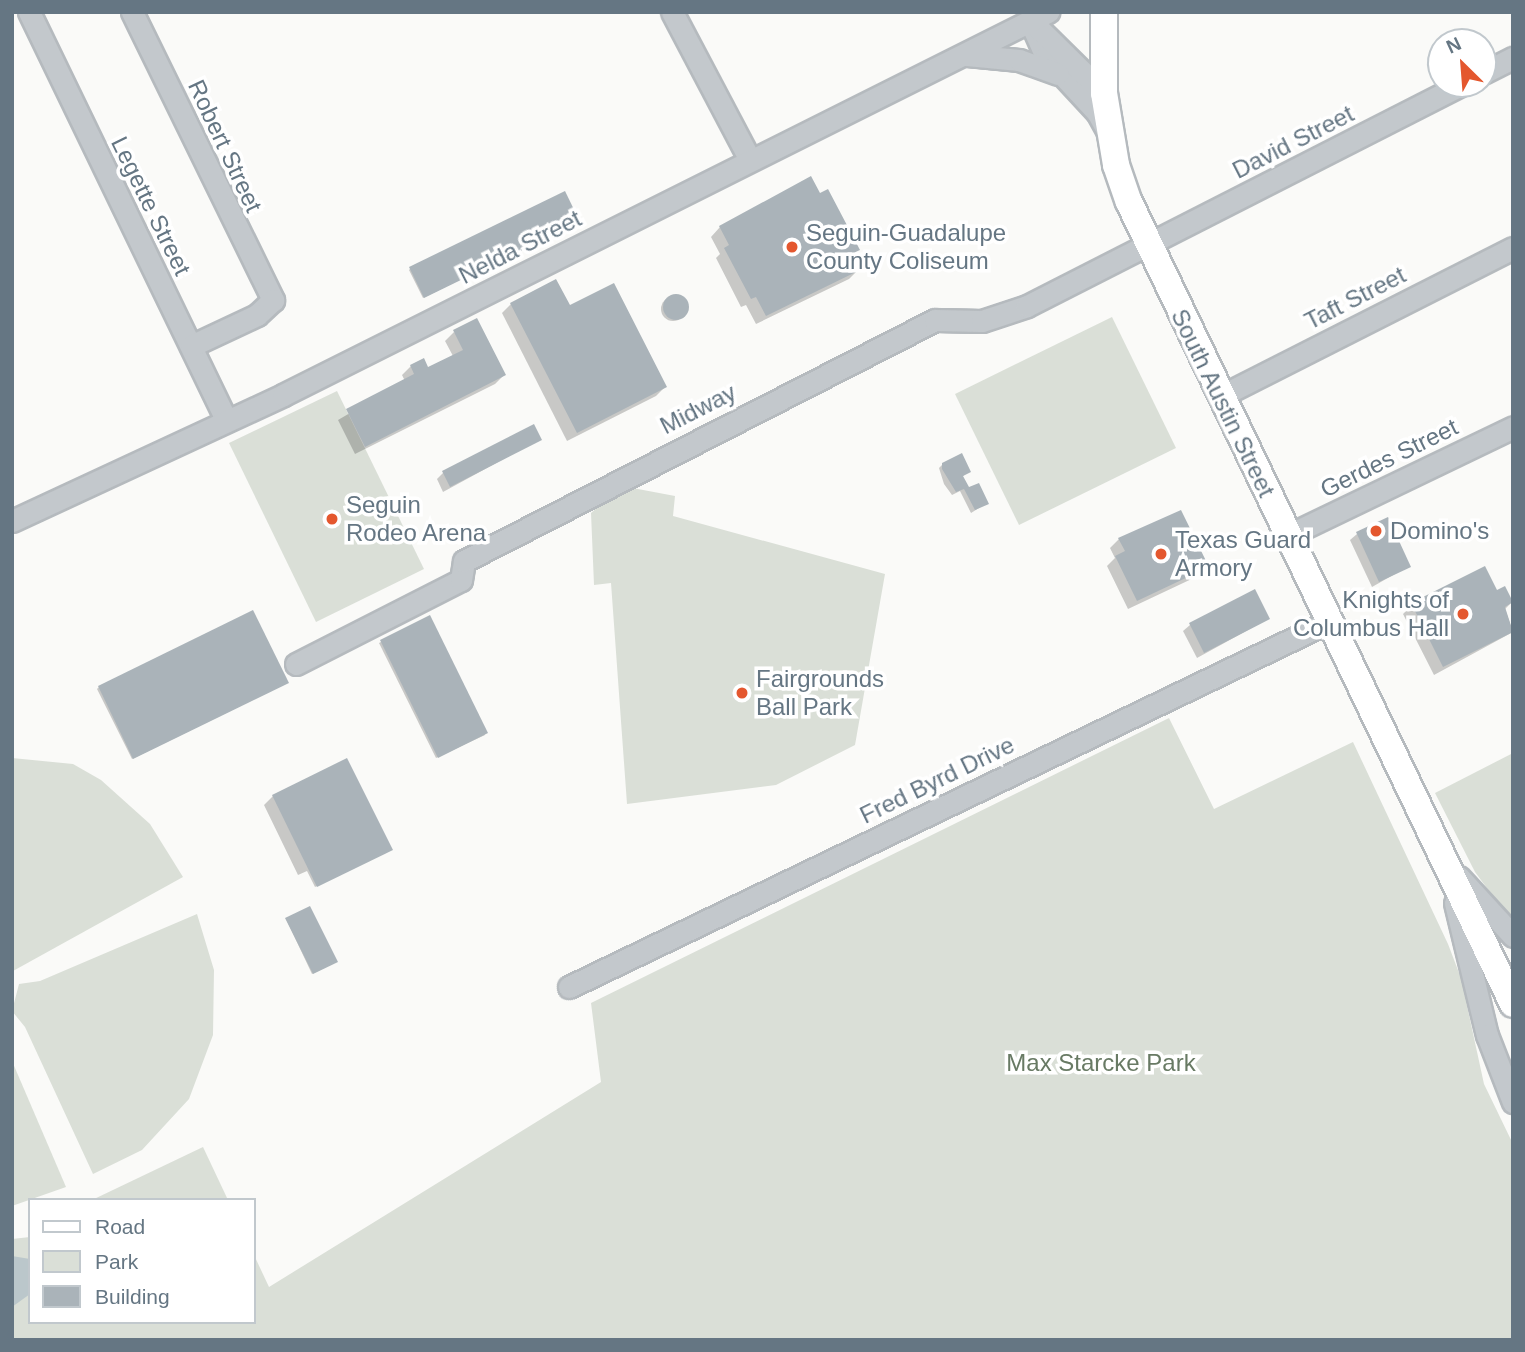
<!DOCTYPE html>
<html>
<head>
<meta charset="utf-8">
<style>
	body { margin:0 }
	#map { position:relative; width:1525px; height:1352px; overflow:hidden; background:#fafaf8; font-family:Arial,sans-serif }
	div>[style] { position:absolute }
	.green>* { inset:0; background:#dadfd7 }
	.water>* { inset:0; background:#bbc7cb }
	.shadow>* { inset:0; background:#0003 }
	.round { border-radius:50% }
	.building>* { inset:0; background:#aab3b9 }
	.roads { filter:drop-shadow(2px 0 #b5babe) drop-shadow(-2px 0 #b5babe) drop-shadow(0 2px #b5babe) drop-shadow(0 -2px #b5babe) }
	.minor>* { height:21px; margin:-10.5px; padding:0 10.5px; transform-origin:10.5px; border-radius:10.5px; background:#c3c8cc }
	.major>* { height:26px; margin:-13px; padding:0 13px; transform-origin:13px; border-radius:13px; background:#fff }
	.dots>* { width:19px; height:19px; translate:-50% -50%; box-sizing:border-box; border:4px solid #fff; border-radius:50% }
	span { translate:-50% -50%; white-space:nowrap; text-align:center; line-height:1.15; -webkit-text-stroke:7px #fff; paint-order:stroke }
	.street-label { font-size:24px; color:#657683 }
	.poi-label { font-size:24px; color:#657683 }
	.left { translate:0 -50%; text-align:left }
	.right { translate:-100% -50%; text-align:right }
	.park-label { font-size:24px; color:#687a64 }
	.frame { position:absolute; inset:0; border:14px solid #657683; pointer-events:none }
	.legend { position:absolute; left:28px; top:1198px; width:228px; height:126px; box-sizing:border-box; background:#fff; border:2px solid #c1c8cd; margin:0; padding:9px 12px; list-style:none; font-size:21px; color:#657683 }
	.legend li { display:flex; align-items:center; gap:14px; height:35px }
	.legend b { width:35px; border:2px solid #c1c8cd }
	.north { position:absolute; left:1427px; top:28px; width:70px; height:70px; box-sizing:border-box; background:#fff; border:2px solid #c1c8cd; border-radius:50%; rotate:335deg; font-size:19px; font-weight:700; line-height:28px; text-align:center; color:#657683 }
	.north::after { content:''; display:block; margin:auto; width:24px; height:32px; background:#e4572e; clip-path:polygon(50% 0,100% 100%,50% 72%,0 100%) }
</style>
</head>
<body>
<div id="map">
	<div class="green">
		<i style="clip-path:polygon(1112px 317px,1176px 448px,1019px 525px,955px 394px)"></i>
		<i style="clip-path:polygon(337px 391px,424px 569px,316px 622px,229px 443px)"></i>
		<i style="clip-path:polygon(622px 486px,675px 496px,673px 516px,885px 574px,855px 745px,776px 785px,627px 804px,611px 583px,594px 585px,591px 513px)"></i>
		<i style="clip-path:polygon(1169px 718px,1214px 809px,1353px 742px,1448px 944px,1461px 978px,1484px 1084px,1513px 1144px,1513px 1340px,12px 1340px,12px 1239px,30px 1237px,30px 1322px,254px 1322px,254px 1255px,269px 1287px,601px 1082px,591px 1003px)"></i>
		<i style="clip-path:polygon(1513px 753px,1513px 923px,1475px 872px,1435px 793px)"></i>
		<i style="clip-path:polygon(12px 758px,73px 764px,101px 780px,150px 824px,183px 877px,13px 971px)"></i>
		<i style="clip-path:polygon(197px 914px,214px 970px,213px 1035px,189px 1099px,142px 1150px,93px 1174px,25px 1027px,12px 1011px,19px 984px,40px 981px)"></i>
		<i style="clip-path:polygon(12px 1061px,66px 1187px,12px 1206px)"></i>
		<i style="clip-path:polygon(203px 1147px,228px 1200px,92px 1200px)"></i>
	</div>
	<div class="water">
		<i style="clip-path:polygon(12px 1256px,30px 1259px,30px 1294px,12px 1307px)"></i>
	</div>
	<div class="shadow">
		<i style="clip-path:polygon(819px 196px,858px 249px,851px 257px,858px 270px,849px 279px,756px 324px,746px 305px,741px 307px,716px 258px,720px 254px,711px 237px,720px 227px)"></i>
		<i style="clip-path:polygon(576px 223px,423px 298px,409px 270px,410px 269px)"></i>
		<i class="round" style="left:661px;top:297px;width:24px;height:24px"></i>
		<i style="clip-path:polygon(511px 304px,569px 307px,665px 387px,656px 396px,567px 441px,502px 313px)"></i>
		<i style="clip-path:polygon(454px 332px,504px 375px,495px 384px,355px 454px,338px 420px,405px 381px,402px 375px,411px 366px,427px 369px,453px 356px,445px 341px)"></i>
		<i style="clip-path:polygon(540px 439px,443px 492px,437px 479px,443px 473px)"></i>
		<i style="clip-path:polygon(943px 464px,969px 471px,962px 477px,968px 490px,987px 503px,971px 513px,960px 491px,952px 495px,944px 484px,939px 468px)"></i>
		<i style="clip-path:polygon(1357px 534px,1409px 566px,1372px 587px,1350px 540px)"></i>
		<i style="clip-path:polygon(1119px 539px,1207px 566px,1198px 576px,1128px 609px,1107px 566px,1115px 558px,1110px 548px)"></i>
		<i style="clip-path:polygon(1496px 592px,1511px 603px,1505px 609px,1513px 632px,1434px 675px,1403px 614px,1412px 605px)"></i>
		<i style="clip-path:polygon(429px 617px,485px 735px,436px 758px,379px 643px)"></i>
		<i style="clip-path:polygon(1268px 619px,1197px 658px,1183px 631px,1190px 625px)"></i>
		<i style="clip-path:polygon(285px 684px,132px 759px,97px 689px,99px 687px)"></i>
		<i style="clip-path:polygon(273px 796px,389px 851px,315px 887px,307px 871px,298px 875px,264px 805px)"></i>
		<i style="clip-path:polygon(286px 919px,334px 963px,312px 974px)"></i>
	</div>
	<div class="building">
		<i style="clip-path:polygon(811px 176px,820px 193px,828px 189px,860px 250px,851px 254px,860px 270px,766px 316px,756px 297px,751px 299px,724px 248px,729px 245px,719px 226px)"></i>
		<i style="clip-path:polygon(565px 191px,580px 222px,424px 298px,409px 267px)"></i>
		<i style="clip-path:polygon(556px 279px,570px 305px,614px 283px,667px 387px,577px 433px,510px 303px)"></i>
		<i class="round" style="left:663px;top:294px;width:26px;height:26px"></i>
		<i style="clip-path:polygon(477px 318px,506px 375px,365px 447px,346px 409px,414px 374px,410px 365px,424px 358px,428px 367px,463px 350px,453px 330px)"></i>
		<i style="clip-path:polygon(534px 424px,542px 440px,450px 487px,442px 471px)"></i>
		<i style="clip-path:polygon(962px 453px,971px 472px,963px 476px,969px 487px,979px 483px,989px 504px,975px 510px,964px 489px,956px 492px,942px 469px,942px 463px)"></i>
		<i style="clip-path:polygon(1181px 510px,1209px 567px,1137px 601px,1115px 556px,1125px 551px,1118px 538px)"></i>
		<i style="clip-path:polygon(1388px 517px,1411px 567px,1379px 582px,1356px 532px)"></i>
		<i style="clip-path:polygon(1485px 566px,1497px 590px,1505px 586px,1513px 602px,1505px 607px,1513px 632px,1443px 667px,1411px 603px)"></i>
		<i style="clip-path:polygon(1255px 589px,1270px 619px,1204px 653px,1189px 623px)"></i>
		<i style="clip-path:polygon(253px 610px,289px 683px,133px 759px,98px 686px)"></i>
		<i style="clip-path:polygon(430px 615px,488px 733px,438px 758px,380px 640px)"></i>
		<i style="clip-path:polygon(347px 758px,393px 850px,317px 887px,272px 795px)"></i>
		<i style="clip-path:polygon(310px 906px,338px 962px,313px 974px,285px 918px)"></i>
	</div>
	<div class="roads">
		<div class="minor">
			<i style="left:29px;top:12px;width:454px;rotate:64.2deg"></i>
			<i style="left:132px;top:12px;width:321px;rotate:63.9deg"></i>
			<i style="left:273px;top:300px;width:22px;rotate:137deg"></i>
			<i style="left:257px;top:315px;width:73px;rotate:154.8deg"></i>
			<i style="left:672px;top:12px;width:167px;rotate:62.2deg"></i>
			<i style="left:1030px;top:21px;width:39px;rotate:66deg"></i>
			<i style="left:1046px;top:57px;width:75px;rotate:47.2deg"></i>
			<i style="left:1097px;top:112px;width:23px;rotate:61deg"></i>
			<i style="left:1038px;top:28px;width:93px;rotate:44.6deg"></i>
			<i style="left:967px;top:55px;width:52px;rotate:5.5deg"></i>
			<i style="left:1019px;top:60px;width:41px;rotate:19.7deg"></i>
			<i style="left:1483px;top:73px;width:34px;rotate:-27deg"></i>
			<i style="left:1221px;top:396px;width:327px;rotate:-26.9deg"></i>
			<i style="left:12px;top:521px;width:299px;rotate:-24.9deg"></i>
			<i style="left:283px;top:395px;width:856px;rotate:-26.6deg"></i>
			<i style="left:1287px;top:536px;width:251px;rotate:-25.7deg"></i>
			<i style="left:296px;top:664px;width:185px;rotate:-27deg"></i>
			<i style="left:461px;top:580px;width:19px;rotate:-81deg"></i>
			<i style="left:464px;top:561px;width:529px;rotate:-27.1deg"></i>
			<i style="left:935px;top:320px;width:47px;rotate:1.2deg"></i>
			<i style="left:982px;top:321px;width:47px;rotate:-18.4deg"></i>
			<i style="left:1027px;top:306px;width:488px;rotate:-27deg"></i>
			<i style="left:1459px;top:877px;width:80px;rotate:47.5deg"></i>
			<i style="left:1455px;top:903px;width:136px;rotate:76.4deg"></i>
			<i style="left:1487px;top:1035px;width:72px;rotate:68.8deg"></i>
			<i style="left:569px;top:987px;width:842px;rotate:-25.68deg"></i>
		</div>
		<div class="major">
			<i style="left:1104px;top:12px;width:81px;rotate:90deg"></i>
			<i style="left:1104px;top:93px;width:73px;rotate:80.5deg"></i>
			<i style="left:1116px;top:165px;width:39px;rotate:71deg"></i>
			<i style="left:1129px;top:202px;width:889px;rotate:64.41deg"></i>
		</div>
	</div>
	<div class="dots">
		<i style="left:792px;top:247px;background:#e4572e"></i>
		<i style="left:332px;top:519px;background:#e4572e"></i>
		<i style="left:1376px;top:531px;background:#e4572e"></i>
		<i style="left:1161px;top:554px;background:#e4572e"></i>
		<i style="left:1463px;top:614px;background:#e4572e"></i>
		<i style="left:742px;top:693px;background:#e4572e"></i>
	</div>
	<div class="street-label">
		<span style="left:1293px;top:142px;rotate:-27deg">David Street</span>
		<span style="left:225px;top:146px;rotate:65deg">Robert Street</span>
		<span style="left:151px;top:206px;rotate:64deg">Legette Street</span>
		<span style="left:520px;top:247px;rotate:-27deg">Nelda Street</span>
		<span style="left:1355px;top:298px;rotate:-27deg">Taft Street</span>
		<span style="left:1223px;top:403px;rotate:64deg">South Austin Street</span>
		<span style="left:698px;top:409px;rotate:-27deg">Midway</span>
		<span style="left:1389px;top:458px;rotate:-26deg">Gerdes Street</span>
		<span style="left:937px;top:780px;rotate:-26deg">Fred Byrd Drive</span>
	</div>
	<div class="poi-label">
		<span class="left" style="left:806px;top:247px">Seguin-Guadalupe<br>County Coliseum</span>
		<span class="left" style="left:346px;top:519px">Seguin<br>Rodeo Arena</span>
		<span class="left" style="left:1390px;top:531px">Domino's</span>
		<span class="left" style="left:1175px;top:554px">Texas Guard<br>Armory</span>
		<span class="right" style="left:1449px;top:614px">Knights of<br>Columbus Hall</span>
		<span class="left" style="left:756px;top:693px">Fairgrounds<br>Ball Park</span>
	</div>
	<div class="park-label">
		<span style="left:1101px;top:1063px">Max Starcke Park</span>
	</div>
	<div class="frame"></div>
	<ul class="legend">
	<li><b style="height:9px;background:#fff"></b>Road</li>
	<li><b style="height:19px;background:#dadfd7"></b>Park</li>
	<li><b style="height:19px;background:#aab3b9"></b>Building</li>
	</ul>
	<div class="north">N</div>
</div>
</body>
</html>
